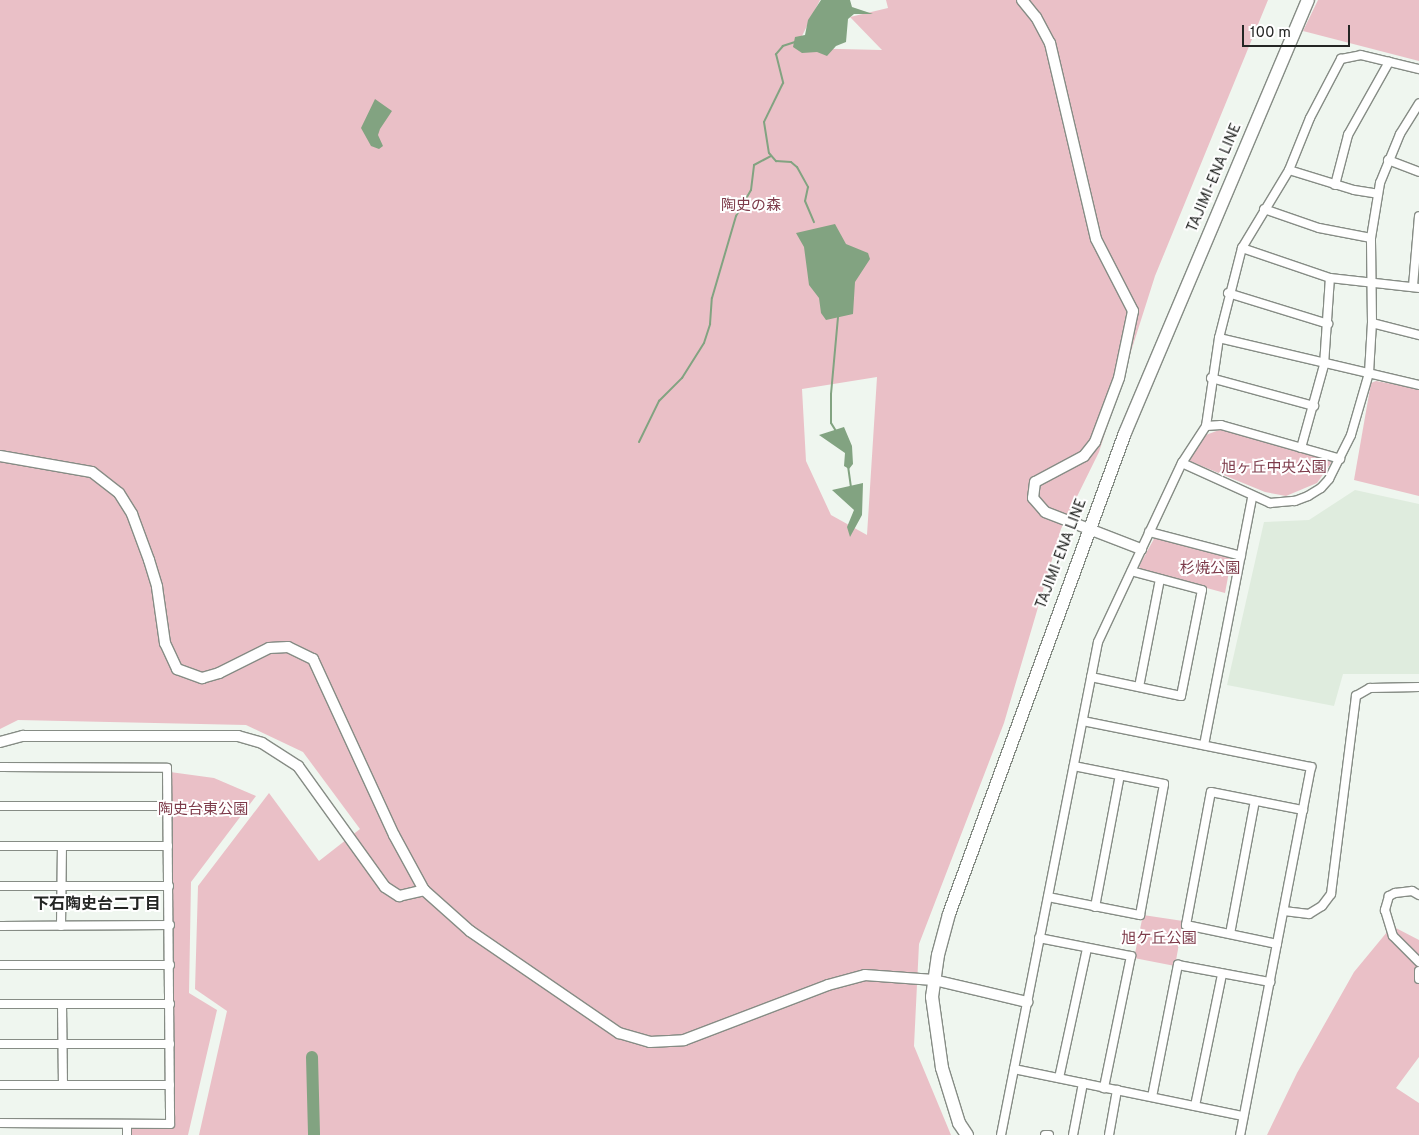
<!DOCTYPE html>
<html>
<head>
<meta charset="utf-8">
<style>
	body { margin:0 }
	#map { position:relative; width:1419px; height:1135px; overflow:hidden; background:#eff6ef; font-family:Overpass,"Noto Sans JP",sans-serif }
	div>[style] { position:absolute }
	.built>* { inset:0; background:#dfecde }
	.green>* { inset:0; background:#eac0c7 }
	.water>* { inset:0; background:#82a381 }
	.stream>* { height:2px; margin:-1px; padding:0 1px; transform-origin:1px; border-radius:1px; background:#82a381 }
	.river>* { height:12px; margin:-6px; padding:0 6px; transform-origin:6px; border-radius:6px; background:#82a381 }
	.roads { filter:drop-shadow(1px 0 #868c85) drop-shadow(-1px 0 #868c85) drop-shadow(0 1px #868c85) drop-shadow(0 -1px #868c85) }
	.minor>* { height:8px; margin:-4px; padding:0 4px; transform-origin:4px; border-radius:4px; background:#fff }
	.tertiary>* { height:10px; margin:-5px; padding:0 5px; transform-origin:5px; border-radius:5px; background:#fff }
	.primary>* { height:12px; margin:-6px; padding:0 6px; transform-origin:6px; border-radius:6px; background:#fff }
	span { translate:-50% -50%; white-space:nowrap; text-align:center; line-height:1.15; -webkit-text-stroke:4px #fff; paint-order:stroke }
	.street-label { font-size:15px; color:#242624 }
	.park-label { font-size:15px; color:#7e3c4b }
	.neighbourhood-label { font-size:16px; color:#242624; font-weight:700 }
	.scale { position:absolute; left:1242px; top:25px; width:108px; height:22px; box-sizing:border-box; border:2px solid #242624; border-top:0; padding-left:6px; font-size:15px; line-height:18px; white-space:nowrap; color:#242624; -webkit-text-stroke:4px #fff; paint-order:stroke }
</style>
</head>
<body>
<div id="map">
	<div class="built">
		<i style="clip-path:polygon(1355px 490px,1419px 504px,1419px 674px,1343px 674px,1334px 706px,1227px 685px,1264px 522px,1309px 520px)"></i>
	</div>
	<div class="green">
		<i style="clip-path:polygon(evenodd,0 0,820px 0,796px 48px,882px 50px,850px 17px,888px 8px,886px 0,1268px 0,1155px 276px,1099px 452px,1061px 529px,1004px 723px,919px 944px,914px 1046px,951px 1135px,199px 1135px,227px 1011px,195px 989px,198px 886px,269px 793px,319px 861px,360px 829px,303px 752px,246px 725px,18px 720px,0 729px,0 0,877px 377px,867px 535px,831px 515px,806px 461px,802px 389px,877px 377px)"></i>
		<i style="clip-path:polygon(1318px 0,1419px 0,1419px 61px,1303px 31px)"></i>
		<i style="clip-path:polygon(1376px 381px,1419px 389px,1419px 496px,1354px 480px,1371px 383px)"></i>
		<i style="clip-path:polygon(1222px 429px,1330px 459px,1331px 463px,1317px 483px,1286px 496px,1265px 492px,1187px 460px,1203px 436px)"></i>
		<i style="clip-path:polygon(1155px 537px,1228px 556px,1231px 561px,1225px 593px,1141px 570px,1139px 566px)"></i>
		<i style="clip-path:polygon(170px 772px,214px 778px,256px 796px,191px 882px,189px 993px,217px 1010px,188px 1135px,129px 1135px,129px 1127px,173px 1126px)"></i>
		<i style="clip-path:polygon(1143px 915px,1183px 921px,1175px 966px,1134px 958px)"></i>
		<i style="clip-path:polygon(1392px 926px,1419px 940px,1419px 1057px,1396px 1088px,1419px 1103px,1419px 1135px,1267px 1135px,1297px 1073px,1354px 972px)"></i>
	</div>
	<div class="water">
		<i style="clip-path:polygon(821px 0,850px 0,852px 7px,873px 14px,854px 14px,848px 19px,846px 42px,836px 46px,827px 56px,817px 52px,802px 53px,793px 47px,795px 37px,805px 35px,808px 20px)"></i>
		<i style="clip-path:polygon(375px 99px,392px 111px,380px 129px,378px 135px,383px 146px,379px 149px,371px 146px,361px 128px)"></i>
		<i style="clip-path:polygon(835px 224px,846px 244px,868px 253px,870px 259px,855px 282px,853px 314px,826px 320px,821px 313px,819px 298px,809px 285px,804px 247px,796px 233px)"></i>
		<i style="clip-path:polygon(844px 427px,852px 446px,853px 464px,849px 469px,844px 466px,845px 453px,819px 435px)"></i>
		<i style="clip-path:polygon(863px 483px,862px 515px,850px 537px,847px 527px,854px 510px,832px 490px)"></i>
	</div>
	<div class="stream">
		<i style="left:795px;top:42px;width:13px;rotate:162deg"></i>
		<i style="left:783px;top:46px;width:11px;rotate:131deg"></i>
		<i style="left:776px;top:54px;width:30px;rotate:76deg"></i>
		<i style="left:783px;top:83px;width:43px;rotate:116deg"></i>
		<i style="left:764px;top:122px;width:31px;rotate:81deg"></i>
		<i style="left:769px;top:153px;width:11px;rotate:49deg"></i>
		<i style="left:776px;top:161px;width:15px;rotate:4deg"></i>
		<i style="left:791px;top:162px;width:8px;rotate:40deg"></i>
		<i style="left:797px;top:167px;width:23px;rotate:61deg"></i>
		<i style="left:808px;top:187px;width:14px;rotate:102deg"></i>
		<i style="left:805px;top:201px;width:23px;rotate:67deg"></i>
		<i style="left:836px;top:431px;width:9px;rotate:-122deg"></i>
		<i style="left:831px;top:423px;width:29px;rotate:-90deg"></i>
		<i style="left:831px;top:394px;width:77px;rotate:-84.8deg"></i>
		<i style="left:639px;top:442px;width:46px;rotate:-64deg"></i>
		<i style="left:659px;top:401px;width:33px;rotate:-45deg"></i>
		<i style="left:682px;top:378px;width:41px;rotate:-57.8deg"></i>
		<i style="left:704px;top:343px;width:20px;rotate:-72deg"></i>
		<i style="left:710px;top:324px;width:26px;rotate:-86deg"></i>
		<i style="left:712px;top:298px;width:85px;rotate:-73.7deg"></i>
		<i style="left:736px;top:216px;width:30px;rotate:-60deg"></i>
		<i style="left:751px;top:190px;width:25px;rotate:-83deg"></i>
		<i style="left:754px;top:165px;width:19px;rotate:-28deg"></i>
		<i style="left:848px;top:466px;width:22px;rotate:82deg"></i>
	</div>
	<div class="river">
		<i style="left:312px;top:1057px;width:78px;rotate:88.5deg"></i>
	</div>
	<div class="roads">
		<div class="minor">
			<i style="left:1388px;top:160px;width:33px;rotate:21deg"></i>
			<i style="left:1289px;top:170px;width:68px;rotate:17.1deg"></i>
			<i style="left:1354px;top:190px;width:24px;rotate:9deg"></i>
			<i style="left:1335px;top:185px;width:52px;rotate:-75.4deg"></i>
			<i style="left:1348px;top:135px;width:84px;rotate:-60.7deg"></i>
			<i style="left:1264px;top:209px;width:58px;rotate:19.1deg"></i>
			<i style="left:1319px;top:228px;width:53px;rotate:10.9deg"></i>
			<i style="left:1242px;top:248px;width:93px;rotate:18.8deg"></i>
			<i style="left:1330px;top:278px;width:90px;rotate:6.4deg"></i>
			<i style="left:1413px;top:286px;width:70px;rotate:-85.1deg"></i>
			<i style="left:1228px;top:293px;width:105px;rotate:17.2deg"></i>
			<i style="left:1372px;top:323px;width:49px;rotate:14.3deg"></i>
			<i style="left:1219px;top:338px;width:205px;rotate:13.2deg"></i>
			<i style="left:1211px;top:378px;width:107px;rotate:15.2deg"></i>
			<i style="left:1206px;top:426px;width:15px;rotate:-4deg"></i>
			<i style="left:1221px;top:425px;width:124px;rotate:15.9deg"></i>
			<i style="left:1301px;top:448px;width:86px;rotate:-74.5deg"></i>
			<i style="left:1324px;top:365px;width:87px;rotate:-86.1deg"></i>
			<i style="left:1182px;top:463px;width:97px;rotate:24.4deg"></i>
			<i style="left:1270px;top:503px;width:25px;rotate:-5deg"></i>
			<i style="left:1295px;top:501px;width:14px;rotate:-21deg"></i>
			<i style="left:1308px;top:496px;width:15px;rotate:-32deg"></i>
			<i style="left:1321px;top:488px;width:12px;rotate:-48deg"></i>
			<i style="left:1329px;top:479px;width:49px;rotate:-63.4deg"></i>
			<i style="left:1351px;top:435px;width:65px;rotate:-73.8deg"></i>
			<i style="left:1369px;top:373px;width:50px;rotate:-86.6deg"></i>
			<i style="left:1372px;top:323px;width:85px;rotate:-90.7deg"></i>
			<i style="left:1371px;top:238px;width:56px;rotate:-80.7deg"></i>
			<i style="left:1380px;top:183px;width:53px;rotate:-67.8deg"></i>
			<i style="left:1400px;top:134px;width:36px;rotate:-58deg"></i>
			<i style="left:1149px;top:532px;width:95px;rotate:14.6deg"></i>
			<i style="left:1091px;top:677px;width:92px;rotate:11.9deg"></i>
			<i style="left:1181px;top:696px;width:108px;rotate:-78.8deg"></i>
			<i style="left:1202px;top:590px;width:73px;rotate:-165deg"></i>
			<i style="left:1139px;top:687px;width:110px;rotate:-79deg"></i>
			<i style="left:1083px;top:721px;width:233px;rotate:11.4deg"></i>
			<i style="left:1311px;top:767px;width:375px;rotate:100.9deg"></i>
			<i style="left:1204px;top:745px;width:253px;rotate:-79deg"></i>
			<i style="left:0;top:767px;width:167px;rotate:0.3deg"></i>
			<i style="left:167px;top:768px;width:356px;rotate:89.5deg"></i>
			<i style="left:170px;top:1124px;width:170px;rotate:-179.7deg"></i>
			<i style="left:0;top:806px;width:168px"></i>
			<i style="left:0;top:846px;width:168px"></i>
			<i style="left:0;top:886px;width:169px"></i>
			<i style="left:1419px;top:895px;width:8px;rotate:-150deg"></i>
			<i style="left:1412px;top:891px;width:17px;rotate:173deg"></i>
			<i style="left:1395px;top:893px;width:7px;rotate:153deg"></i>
			<i style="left:1389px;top:896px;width:15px;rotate:106deg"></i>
			<i style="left:1385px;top:910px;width:27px;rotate:73deg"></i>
			<i style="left:1393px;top:936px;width:37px;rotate:45deg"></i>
			<i style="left:1048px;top:897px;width:94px;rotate:11.1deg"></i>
			<i style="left:1140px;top:915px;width:133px;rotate:-79.6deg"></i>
			<i style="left:1164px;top:784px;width:92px;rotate:-168.7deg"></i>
			<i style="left:1095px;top:907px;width:134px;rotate:-79.3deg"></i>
			<i style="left:1284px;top:911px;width:25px;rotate:7deg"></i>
			<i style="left:1309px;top:914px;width:15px;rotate:-32deg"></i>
			<i style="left:1322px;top:906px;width:15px;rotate:-53deg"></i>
			<i style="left:1331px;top:894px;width:200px;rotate:-82.8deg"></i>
			<i style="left:1356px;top:696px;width:16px;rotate:-30deg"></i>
			<i style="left:1370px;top:688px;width:49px;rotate:-1.2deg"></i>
			<i style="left:0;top:926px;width:170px;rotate:-0.3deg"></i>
			<i style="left:61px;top:926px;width:80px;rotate:-89.3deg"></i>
			<i style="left:1230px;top:934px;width:135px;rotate:-79.4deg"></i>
			<i style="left:1039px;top:938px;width:94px;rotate:11.1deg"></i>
			<i style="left:1131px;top:956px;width:135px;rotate:101.6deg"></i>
			<i style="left:1277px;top:944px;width:93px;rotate:-168.2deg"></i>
			<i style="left:1186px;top:925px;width:135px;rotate:-79.4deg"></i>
			<i style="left:1211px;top:792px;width:94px;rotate:11.1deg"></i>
			<i style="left:0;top:965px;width:170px"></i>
			<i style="left:1419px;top:971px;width:8px;rotate:90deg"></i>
			<i style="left:0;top:1004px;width:170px"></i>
			<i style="left:62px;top:1004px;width:81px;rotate:89.3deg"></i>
			<i style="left:0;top:1044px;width:170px"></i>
			<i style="left:1014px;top:1069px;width:234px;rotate:11.6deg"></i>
			<i style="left:1059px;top:1078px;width:133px;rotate:-77.8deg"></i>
			<i style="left:0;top:1085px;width:170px"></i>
			<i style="left:1152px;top:1097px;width:135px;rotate:-78.9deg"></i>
			<i style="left:1178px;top:965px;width:94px;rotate:10.5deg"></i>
			<i style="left:1195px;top:1106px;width:135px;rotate:-78.4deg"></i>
			<i style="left:127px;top:1124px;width:11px;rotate:90deg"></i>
			<i style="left:1001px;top:1135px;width:502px;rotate:-78.87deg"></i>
			<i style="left:1098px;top:642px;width:198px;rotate:-64.9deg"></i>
			<i style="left:1182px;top:463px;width:44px;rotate:-57deg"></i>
			<i style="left:1206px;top:426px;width:89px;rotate:-81.6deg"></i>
			<i style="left:1219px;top:338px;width:93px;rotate:-75.7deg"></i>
			<i style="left:1242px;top:248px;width:91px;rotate:-58.9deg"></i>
			<i style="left:1289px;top:170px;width:56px;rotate:-68deg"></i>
			<i style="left:1310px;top:118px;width:67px;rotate:-62.3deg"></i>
			<i style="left:1341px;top:59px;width:20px;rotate:-11deg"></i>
			<i style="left:1361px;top:55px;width:60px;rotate:13.6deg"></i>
			<i style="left:1045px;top:1135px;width:4px"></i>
			<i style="left:1073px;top:1135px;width:53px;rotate:-79.1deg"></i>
			<i style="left:1109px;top:1135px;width:46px;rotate:-79.9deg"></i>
		</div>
		<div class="tertiary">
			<i style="left:1022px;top:0;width:22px;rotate:51deg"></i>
			<i style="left:1036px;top:17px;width:30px;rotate:62deg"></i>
			<i style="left:1050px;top:43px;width:201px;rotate:76.8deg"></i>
			<i style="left:1096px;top:239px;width:81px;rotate:62.8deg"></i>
			<i style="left:1133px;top:311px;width:68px;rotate:101.8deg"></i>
			<i style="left:1119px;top:378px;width:68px;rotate:110.6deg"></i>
			<i style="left:1095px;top:442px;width:18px;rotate:128deg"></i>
			<i style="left:1084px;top:456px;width:55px;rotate:152deg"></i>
			<i style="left:1035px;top:482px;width:16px;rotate:97deg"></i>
			<i style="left:1033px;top:498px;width:18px;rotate:49deg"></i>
			<i style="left:1045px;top:512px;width:103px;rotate:21.1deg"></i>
			<i style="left:0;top:456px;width:93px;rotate:9.9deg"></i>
			<i style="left:92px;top:472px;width:34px;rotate:38deg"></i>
			<i style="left:119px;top:493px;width:25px;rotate:58deg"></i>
			<i style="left:132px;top:514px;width:49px;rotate:69.7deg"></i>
			<i style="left:149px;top:560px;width:28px;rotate:73deg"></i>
			<i style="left:157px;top:587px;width:57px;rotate:81.9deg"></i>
			<i style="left:165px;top:643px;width:29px;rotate:65deg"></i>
			<i style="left:177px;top:669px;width:27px;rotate:20deg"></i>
			<i style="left:202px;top:678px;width:18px;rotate:-16deg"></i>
			<i style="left:219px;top:673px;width:56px;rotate:-26.6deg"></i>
			<i style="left:269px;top:648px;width:19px;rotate:-3deg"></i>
			<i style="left:288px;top:647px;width:28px;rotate:26deg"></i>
			<i style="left:313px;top:659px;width:194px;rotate:65.3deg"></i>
			<i style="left:394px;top:835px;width:63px;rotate:61.4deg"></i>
			<i style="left:424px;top:890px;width:62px;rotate:41.7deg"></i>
			<i style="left:470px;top:931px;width:181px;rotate:34.4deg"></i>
			<i style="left:619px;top:1033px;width:32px;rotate:16deg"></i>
			<i style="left:650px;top:1042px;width:34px;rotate:-3deg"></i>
			<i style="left:684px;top:1040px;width:154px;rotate:-20.9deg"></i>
			<i style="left:828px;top:985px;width:38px;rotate:-15deg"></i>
			<i style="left:865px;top:975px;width:69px;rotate:4.1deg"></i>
			<i style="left:934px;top:980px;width:96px;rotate:13.3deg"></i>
			<i style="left:0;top:742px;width:24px;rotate:-15deg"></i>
			<i style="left:23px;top:736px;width:215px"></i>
			<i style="left:238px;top:736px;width:25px;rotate:16deg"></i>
			<i style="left:262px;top:743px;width:43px;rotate:32.6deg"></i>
			<i style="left:298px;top:766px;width:149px;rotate:54.3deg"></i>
			<i style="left:385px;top:887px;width:17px;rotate:33deg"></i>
			<i style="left:399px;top:896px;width:26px;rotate:-13deg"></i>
		</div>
		<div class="primary">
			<i style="left:967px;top:1135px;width:14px;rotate:-124deg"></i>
			<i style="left:959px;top:1123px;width:58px;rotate:-107.2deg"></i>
			<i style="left:942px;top:1068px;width:72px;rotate:-98deg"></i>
			<i style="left:932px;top:997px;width:42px;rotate:-81.9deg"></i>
			<i style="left:938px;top:955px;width:42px;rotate:-75deg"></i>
			<i style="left:949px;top:914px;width:512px;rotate:-69.9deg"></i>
			<i style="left:1125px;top:433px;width:470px;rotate:-67.1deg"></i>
		</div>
	</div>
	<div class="street-label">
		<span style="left:1215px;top:178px;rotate:-67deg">TAJIMI-ENA LINE</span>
		<span style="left:1062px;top:554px;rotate:-69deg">TAJIMI-ENA LINE</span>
	</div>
	<div class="park-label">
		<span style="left:751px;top:207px">陶史の森</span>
		<span style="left:1274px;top:469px">旭ヶ丘中央公園</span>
		<span style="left:1210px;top:570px">杉焼公園</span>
		<span style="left:203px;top:811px">陶史台東公園</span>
		<span style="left:1159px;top:940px">旭ケ丘公園</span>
	</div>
	<div class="neighbourhood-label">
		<span style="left:97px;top:905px">下石陶史台二丁目</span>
	</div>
	<div class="scale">100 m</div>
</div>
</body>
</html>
